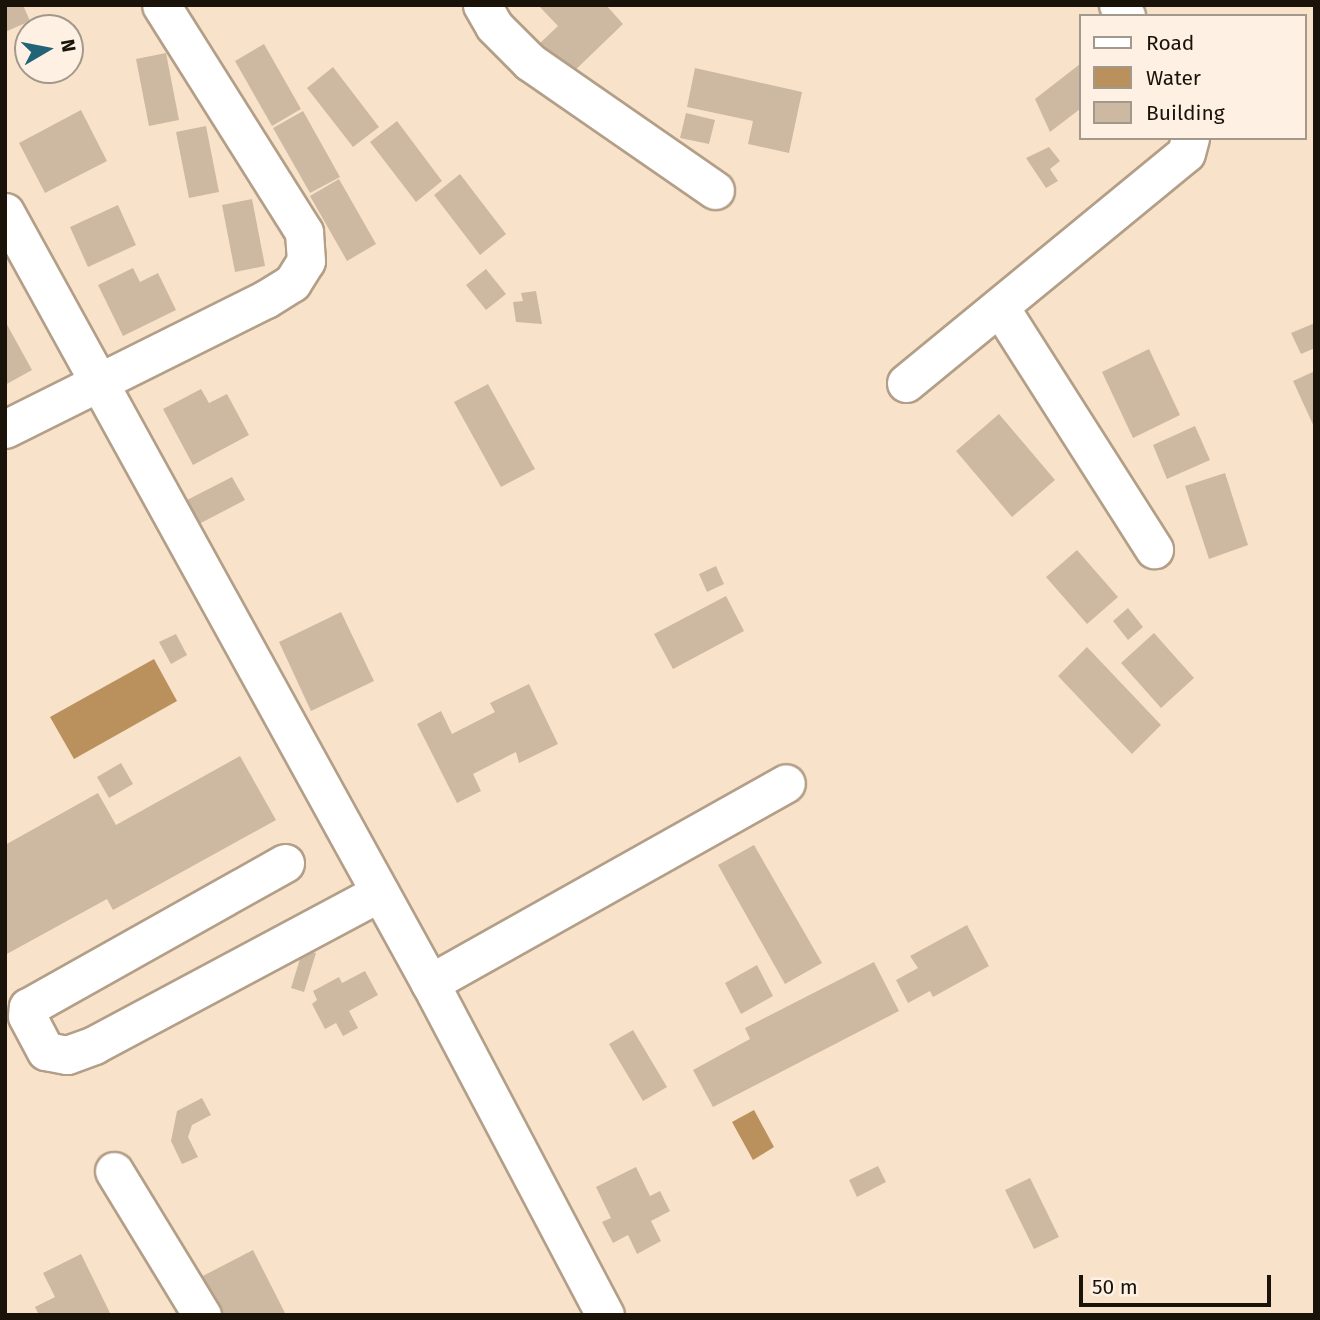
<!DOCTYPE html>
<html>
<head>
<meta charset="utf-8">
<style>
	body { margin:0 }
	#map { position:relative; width:1320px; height:1320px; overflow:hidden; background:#f8e3ca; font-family:"Fira Sans",sans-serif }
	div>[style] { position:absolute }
	.water>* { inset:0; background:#ba905c }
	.building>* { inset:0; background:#cdb9a1 }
	.roads { filter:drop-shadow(2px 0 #b39f88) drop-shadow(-2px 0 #b39f88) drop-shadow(0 2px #b39f88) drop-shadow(0 -2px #b39f88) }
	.minor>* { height:37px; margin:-18.5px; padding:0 18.5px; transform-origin:18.5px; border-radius:18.5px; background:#fff }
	span { translate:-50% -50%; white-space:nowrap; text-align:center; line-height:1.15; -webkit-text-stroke:6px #fef1e3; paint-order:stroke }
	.frame { position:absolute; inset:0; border:7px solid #1a130a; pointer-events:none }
	.legend { position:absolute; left:1079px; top:14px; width:228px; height:126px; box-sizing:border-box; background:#fef1e3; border:2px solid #a3988c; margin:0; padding:9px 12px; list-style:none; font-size:21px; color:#1a130a }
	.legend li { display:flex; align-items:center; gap:14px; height:35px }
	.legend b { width:35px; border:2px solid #a3988c }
	.north { position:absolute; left:14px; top:14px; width:70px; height:70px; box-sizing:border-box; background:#fef1e3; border:2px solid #a3988c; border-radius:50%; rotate:80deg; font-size:19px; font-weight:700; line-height:28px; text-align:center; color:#1a130a }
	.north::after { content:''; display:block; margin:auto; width:24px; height:32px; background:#226477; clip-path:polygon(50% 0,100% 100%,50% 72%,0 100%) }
	.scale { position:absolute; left:1079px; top:1275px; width:192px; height:32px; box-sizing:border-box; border:4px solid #1a130a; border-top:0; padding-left:9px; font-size:21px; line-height:24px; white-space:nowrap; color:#1a130a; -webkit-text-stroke:5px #fef1e3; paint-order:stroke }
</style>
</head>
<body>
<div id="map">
	<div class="water">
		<i style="clip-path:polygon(154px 659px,177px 701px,74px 759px,50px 717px)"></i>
		<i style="clip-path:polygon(754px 1110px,774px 1147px,753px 1160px,732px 1122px)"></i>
	</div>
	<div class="building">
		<i style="clip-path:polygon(5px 5px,23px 5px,30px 21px,5px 32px)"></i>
		<i style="clip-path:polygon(538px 5px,606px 5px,623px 24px,569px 76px,539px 44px,558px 26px)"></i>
		<i style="clip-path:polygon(264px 44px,301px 109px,272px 126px,235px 61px)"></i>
		<i style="clip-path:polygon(166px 53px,179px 120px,149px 126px,136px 59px)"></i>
		<i style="clip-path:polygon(1080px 64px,1080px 109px,1050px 132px,1035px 99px)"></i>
		<i style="clip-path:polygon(333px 67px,379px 127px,353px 147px,307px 88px)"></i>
		<i style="clip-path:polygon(695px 68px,802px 92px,789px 153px,748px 144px,753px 121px,687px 107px)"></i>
		<i style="clip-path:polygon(81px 110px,107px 161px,45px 193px,19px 143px)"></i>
		<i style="clip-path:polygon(303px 111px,340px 177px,310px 193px,273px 128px)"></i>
		<i style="clip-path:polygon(686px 113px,715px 120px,709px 144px,680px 138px)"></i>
		<i style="clip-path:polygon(397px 121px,442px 181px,416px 202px,370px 142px)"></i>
		<i style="clip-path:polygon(206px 126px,219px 192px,189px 198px,176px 132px)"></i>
		<i style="clip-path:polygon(1049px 147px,1060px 161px,1050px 169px,1058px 181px,1046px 188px,1026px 158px)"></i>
		<i style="clip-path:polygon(460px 174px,506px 234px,480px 255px,434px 195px)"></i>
		<i style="clip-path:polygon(339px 179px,376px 244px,347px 261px,310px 196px)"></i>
		<i style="clip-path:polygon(252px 199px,265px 266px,235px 272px,222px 205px)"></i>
		<i style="clip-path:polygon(118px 205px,136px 245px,88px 267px,70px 227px)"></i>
		<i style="clip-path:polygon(133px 268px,140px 282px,158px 273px,176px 310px,123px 336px,98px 285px)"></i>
		<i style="clip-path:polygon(486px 269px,506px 294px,486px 310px,466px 285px)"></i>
		<i style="clip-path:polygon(536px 291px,542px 324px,516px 322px,513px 302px,523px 301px,521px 293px)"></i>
		<i style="clip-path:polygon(5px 321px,32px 370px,5px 385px)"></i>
		<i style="clip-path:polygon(1315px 323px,1315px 348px,1301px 354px,1291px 333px)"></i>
		<i style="clip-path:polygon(1149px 349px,1180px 415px,1133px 438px,1102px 372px)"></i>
		<i style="clip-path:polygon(1315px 371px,1315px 429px,1293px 381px)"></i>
		<i style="clip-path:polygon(488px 384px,535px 469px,501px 487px,454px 402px)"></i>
		<i style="clip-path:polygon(201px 389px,209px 403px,227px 394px,249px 435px,193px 465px,163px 409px)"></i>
		<i style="clip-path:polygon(999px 414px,1055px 480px,1012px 517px,956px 451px)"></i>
		<i style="clip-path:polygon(1195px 426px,1210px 460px,1167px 479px,1153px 445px)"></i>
		<i style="clip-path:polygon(1225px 473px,1248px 545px,1209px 559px,1185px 486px)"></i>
		<i style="clip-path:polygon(232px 477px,245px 500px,199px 524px,187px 500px)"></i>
		<i style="clip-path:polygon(1077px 550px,1118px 597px,1087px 624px,1046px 577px)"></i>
		<i style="clip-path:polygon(716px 566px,724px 584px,707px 592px,699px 574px)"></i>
		<i style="clip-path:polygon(726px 596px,744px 631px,673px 669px,654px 634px)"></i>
		<i style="clip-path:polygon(1128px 608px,1143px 627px,1128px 640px,1113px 621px)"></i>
		<i style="clip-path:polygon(341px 612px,374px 681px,311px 711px,279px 642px)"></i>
		<i style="clip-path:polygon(1154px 633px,1194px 678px,1161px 708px,1121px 663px)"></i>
		<i style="clip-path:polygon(176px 634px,187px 655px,171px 664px,159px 642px)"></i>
		<i style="clip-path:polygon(1087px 647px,1161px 725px,1132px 754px,1058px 676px)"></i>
		<i style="clip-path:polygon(529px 684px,558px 744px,519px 763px,516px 752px,473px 774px,481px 791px,457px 803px,417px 724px,441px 711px,452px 734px,495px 712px,490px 703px)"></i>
		<i style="clip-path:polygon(240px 756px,276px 820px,113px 910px,107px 899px,5px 955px,5px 845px,98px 793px,116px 825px)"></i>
		<i style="clip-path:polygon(121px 763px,133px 784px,109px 798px,97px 777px)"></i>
		<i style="clip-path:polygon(754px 845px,822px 963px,785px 984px,718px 865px)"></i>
		<i style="clip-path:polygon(967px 925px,989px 966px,933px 997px,930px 991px,908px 1003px,896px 980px,918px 968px,910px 956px)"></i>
		<i style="clip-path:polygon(303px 949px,316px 953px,304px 992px,291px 988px)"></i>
		<i style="clip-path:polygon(874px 962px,899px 1011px,713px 1107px,693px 1070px,750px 1039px,745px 1028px)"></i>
		<i style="clip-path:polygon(757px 965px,773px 996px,741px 1014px,725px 983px)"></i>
		<i style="clip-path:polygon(365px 971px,378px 995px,349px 1011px,358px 1028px,343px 1036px,336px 1023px,325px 1029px,312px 1004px,317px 1000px,313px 991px,339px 977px,342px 983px)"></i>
		<i style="clip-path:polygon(633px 1030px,667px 1087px,643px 1101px,609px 1044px)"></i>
		<i style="clip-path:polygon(202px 1098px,211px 1115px,192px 1125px,188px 1137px,198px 1157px,182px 1164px,171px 1141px,177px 1111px)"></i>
		<i style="clip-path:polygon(878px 1166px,886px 1182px,857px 1197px,849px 1180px)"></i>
		<i style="clip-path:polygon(636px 1167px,650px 1196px,660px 1191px,670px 1211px,651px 1221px,661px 1241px,637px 1254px,628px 1235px,613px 1243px,602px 1222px,611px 1218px,596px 1187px)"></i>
		<i style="clip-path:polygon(1030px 1178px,1059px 1237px,1034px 1249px,1005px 1190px)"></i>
		<i style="clip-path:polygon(253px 1250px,286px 1315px,216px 1315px,197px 1279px)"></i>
		<i style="clip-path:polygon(81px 1254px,111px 1315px,39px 1315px,35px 1307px,55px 1297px,43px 1273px)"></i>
	</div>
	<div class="roads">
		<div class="minor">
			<i style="left:482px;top:5px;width:24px;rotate:60deg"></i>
			<i style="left:494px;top:26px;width:51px;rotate:45deg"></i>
			<i style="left:530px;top:62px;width:225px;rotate:34.7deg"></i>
			<i style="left:1118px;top:5px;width:14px;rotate:54deg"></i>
			<i style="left:5px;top:212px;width:880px;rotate:61.14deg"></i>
			<i style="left:430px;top:983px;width:375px;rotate:62.2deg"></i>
			<i style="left:1001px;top:309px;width:285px;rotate:57.5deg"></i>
			<i style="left:906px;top:383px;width:362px;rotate:-39.4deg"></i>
			<i style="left:1186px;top:153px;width:16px;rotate:-75deg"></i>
			<i style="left:5px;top:429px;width:292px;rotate:-26.5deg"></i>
			<i style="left:266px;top:299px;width:31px;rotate:-32deg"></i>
			<i style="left:292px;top:283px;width:26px;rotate:-58deg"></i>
			<i style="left:306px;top:261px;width:29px;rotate:-94deg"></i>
			<i style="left:304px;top:232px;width:268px;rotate:-122.2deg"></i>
			<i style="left:285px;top:863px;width:295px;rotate:150.7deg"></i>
			<i style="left:28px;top:1007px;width:9px;rotate:96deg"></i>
			<i style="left:27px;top:1016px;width:40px;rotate:62deg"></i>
			<i style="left:46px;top:1051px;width:21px;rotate:11deg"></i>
			<i style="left:67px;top:1055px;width:29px;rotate:-20deg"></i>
			<i style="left:94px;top:1045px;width:324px;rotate:-28.1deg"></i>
			<i style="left:430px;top:983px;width:408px;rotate:-29.3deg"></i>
			<i style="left:114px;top:1171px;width:169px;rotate:58.6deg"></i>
		</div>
	</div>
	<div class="frame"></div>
	<ul class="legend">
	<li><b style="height:9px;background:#fff"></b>Road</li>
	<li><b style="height:19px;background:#ba905c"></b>Water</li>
	<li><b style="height:19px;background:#cdb9a1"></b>Building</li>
	</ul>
	<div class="north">N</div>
	<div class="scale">50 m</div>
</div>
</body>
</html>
